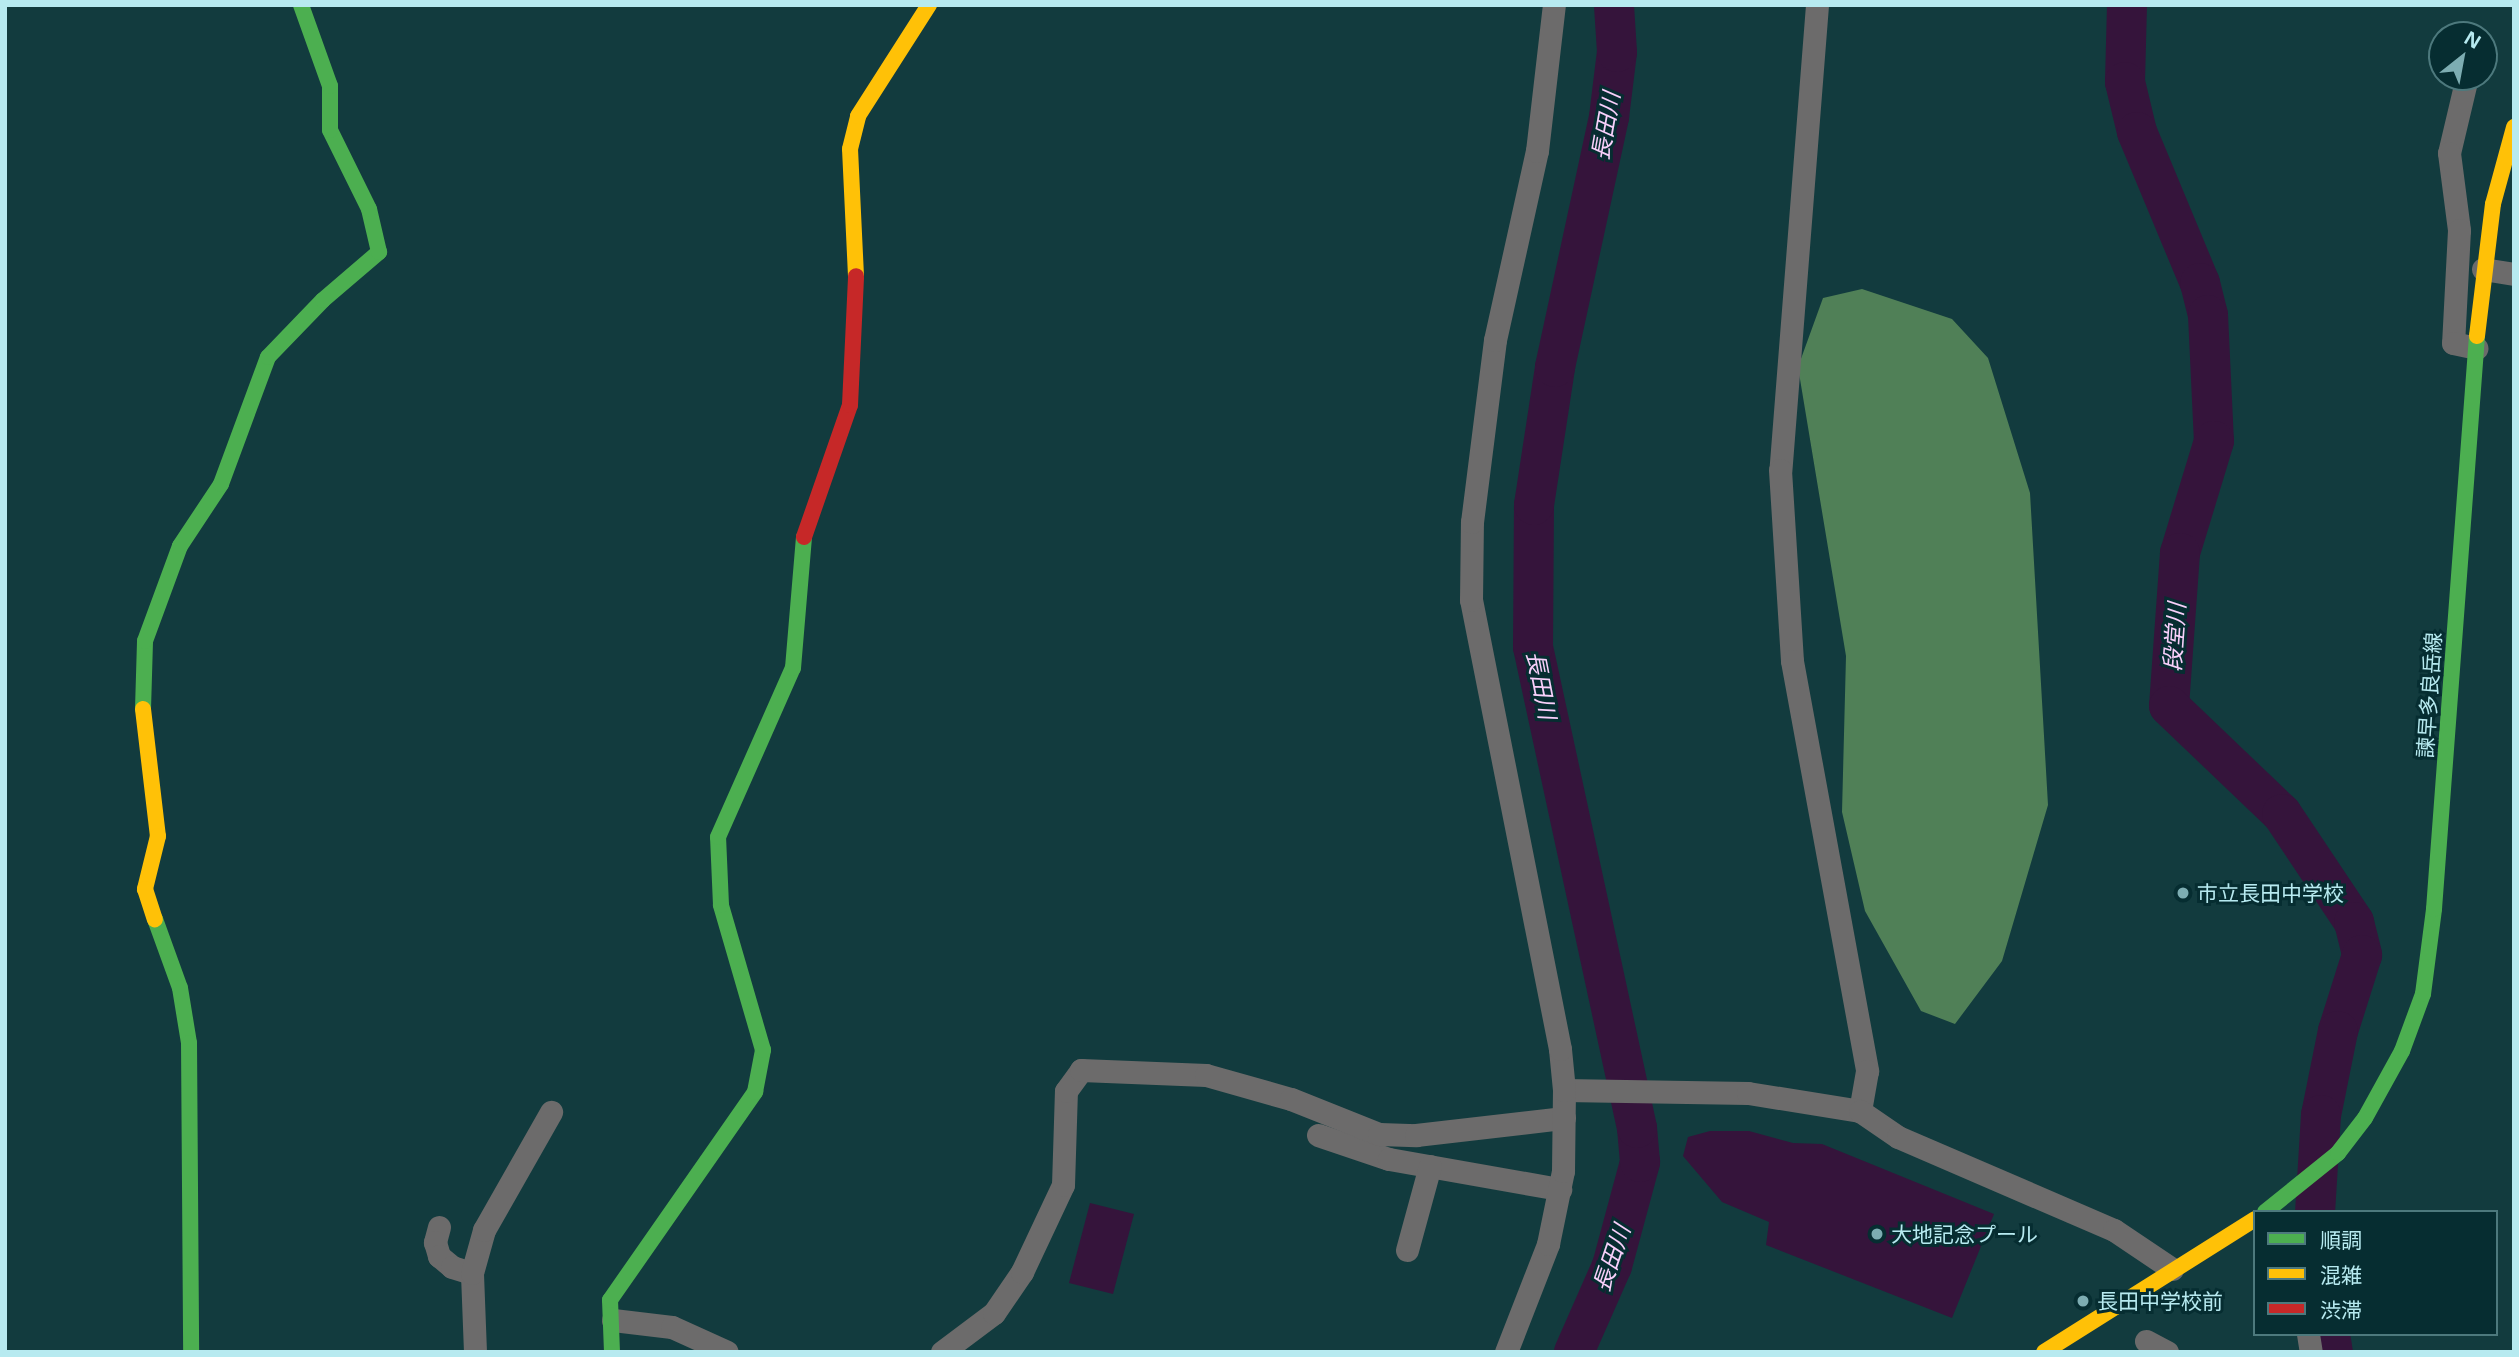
<!DOCTYPE html>
<html>
<head>
<meta charset="utf-8">
<style>
	body { margin:0 }
	#map { position:relative; width:2519px; height:1357px; overflow:hidden; background:#123b3e; font-family:"Noto Sans","Noto Sans JP",sans-serif }
	div>[style] { position:absolute }
	.forest>* { inset:0; background:#508057 }
	.water>* { inset:0; background:#35143b }
	.river>* { height:40px; margin:-20px; padding:0 20px; transform-origin:20px; border-radius:20px; background:#35143b }
	.street>* { height:23px; margin:-11.5px; padding:0 11.5px; transform-origin:11.5px; border-radius:11.5px; background:#6c6b6b }
	.fast>* { height:16px; margin:-8px; padding:0 8px; transform-origin:8px; border-radius:8px; background:#4caf50 }
	.slow>* { height:16px; margin:-8px; padding:0 8px; transform-origin:8px; border-radius:8px; background:#ffc107 }
	.jam>* { height:16px; margin:-8px; padding:0 8px; transform-origin:8px; border-radius:8px; background:#c62828 }
	.dots>* { width:19px; height:19px; translate:-50% -50%; box-sizing:border-box; border:4px solid #062d31; border-radius:50% }
	span { translate:-50% -50%; white-space:nowrap; text-align:center; line-height:1.15; -webkit-text-stroke:6px #062d31; paint-order:stroke }
	.street-label { font-size:21px; color:#b7eaf0 }
	.poi-label { font-size:21px; color:#b7eaf0 }
	.left { translate:0 -50%; text-align:left }
	.water-label { font-size:23px; color:#f9d0fb; font-style:italic }
	.frame { position:absolute; inset:0; border:7px solid #b7eaf0; pointer-events:none }
	.legend { position:absolute; left:2253px; top:1210px; width:245px; height:126px; box-sizing:border-box; background:#062d31; border:2px solid #4d797d; margin:0; padding:9px 12px; list-style:none; font-size:21px; color:#b7eaf0 }
	.legend li { display:flex; align-items:center; gap:14px; height:35px }
	.legend b { width:35px; border:2px solid #4d797d }
	.north { position:absolute; left:2428px; top:21px; width:70px; height:70px; box-sizing:border-box; background:#062d31; border:2px solid #4d797d; border-radius:50%; rotate:31deg; font-size:19px; font-weight:700; line-height:28px; text-align:center; color:#b7eaf0 }
	.north::after { content:''; display:block; margin:auto; width:24px; height:32px; background:#7dadb2; clip-path:polygon(50% 0,100% 100%,50% 72%,0 100%) }
</style>
</head>
<body>
<div id="map">
	<div class="forest">
		<i style="clip-path:polygon(1862px 289px,1952px 319px,1988px 358px,2030px 493px,2048px 805px,2002px 961px,1955px 1024px,1921px 1011px,1865px 911px,1842px 812px,1846px 656px,1798px 367px,1823px 298px)"></i>
	</div>
	<div class="water">
		<i style="clip-path:polygon(1710px 1131px,1749px 1131px,1793px 1143px,1822px 1144px,1994px 1214px,1952px 1318px,1766px 1245px,1769px 1222px,1722px 1202px,1683px 1156px,1688px 1137px)"></i>
		<i style="clip-path:polygon(1090px 1203px,1134px 1214px,1113px 1294px,1069px 1283px)"></i>
	</div>
	<div class="river">
		<i style="left:2127px;top:5px;width:77px;rotate:91.5deg"></i>
		<i style="left:2125px;top:82px;width:51px;rotate:76.5deg"></i>
		<i style="left:2137px;top:132px;width:164px;rotate:67.4deg"></i>
		<i style="left:2200px;top:283px;width:33px;rotate:76deg"></i>
		<i style="left:2208px;top:315px;width:126px;rotate:87.3deg"></i>
		<i style="left:2214px;top:441px;width:117px;rotate:106.9deg"></i>
		<i style="left:2180px;top:553px;width:153px;rotate:94.1deg"></i>
		<i style="left:2169px;top:706px;width:156px;rotate:43.7deg"></i>
		<i style="left:2282px;top:814px;width:130px;rotate:56.3deg"></i>
		<i style="left:2354px;top:922px;width:34px;rotate:76deg"></i>
		<i style="left:2362px;top:955px;width:80px;rotate:107.5deg"></i>
		<i style="left:2338px;top:1031px;width:86px;rotate:101.4deg"></i>
		<i style="left:2321px;top:1115px;width:97px;rotate:93.5deg"></i>
		<i style="left:2330px;top:1334px;width:18px;rotate:81deg"></i>
		<i style="left:1574px;top:1352px;width:94px;rotate:-66.2deg"></i>
		<i style="left:1612px;top:1266px;width:108px;rotate:-74.9deg"></i>
		<i style="left:1640px;top:1162px;width:34px;rotate:-95deg"></i>
		<i style="left:1637px;top:1128px;width:492px;rotate:-102.2deg"></i>
		<i style="left:1533px;top:647px;width:142px;rotate:-89.6deg"></i>
		<i style="left:1534px;top:505px;width:140px;rotate:-81.3deg"></i>
		<i style="left:1555px;top:367px;width:256px;rotate:-77.8deg"></i>
		<i style="left:1609px;top:117px;width:65px;rotate:-83deg"></i>
		<i style="left:1617px;top:52px;width:47px;rotate:-93.7deg"></i>
	</div>
	<div class="street">
		<i style="left:1817px;top:5px;width:466px;rotate:94.5deg"></i>
		<i style="left:1780px;top:470px;width:191px;rotate:86.4deg"></i>
		<i style="left:1792px;top:661px;width:417px;rotate:79.6deg"></i>
		<i style="left:1867px;top:1071px;width:41px;rotate:99.9deg"></i>
		<i style="left:2467px;top:77px;width:78px;rotate:103.3deg"></i>
		<i style="left:2449px;top:153px;width:78px;rotate:82.6deg"></i>
		<i style="left:2459px;top:230px;width:113px;rotate:93deg"></i>
		<i style="left:2453px;top:343px;width:24px;rotate:12deg"></i>
		<i style="left:2483px;top:269px;width:31px;rotate:9deg"></i>
		<i style="left:1564px;top:1090px;width:184px;rotate:0.9deg"></i>
		<i style="left:1748px;top:1093px;width:113px;rotate:9.1deg"></i>
		<i style="left:1860px;top:1111px;width:46px;rotate:34.4deg"></i>
		<i style="left:1898px;top:1137px;width:235px;rotate:23.3deg"></i>
		<i style="left:2114px;top:1230px;width:70px;rotate:33.9deg"></i>
		<i style="left:1318px;top:1135px;width:75px;rotate:18.7deg"></i>
		<i style="left:1389px;top:1159px;width:174px;rotate:10deg"></i>
		<i style="left:439px;top:1227px;width:16px;rotate:105deg"></i>
		<i style="left:435px;top:1242px;width:15px;rotate:74deg"></i>
		<i style="left:439px;top:1256px;width:17px;rotate:40deg"></i>
		<i style="left:452px;top:1267px;width:21px;rotate:17deg"></i>
		<i style="left:1407px;top:1250px;width:87px;rotate:-74.7deg"></i>
		<i style="left:613px;top:1320px;width:59px;rotate:6.8deg"></i>
		<i style="left:672px;top:1327px;width:60px;rotate:24.4deg"></i>
		<i style="left:2308px;top:1334px;width:18px;rotate:81deg"></i>
		<i style="left:2146px;top:1341px;width:24px;rotate:28deg"></i>
		<i style="left:475px;top:1352px;width:79px;rotate:-92.2deg"></i>
		<i style="left:472px;top:1273px;width:45px;rotate:-74.4deg"></i>
		<i style="left:484px;top:1230px;width:136px;rotate:-60.4deg"></i>
		<i style="left:942px;top:1352px;width:65px;rotate:-36.9deg"></i>
		<i style="left:994px;top:1313px;width:50px;rotate:-55.7deg"></i>
		<i style="left:1022px;top:1272px;width:96px;rotate:-64.8deg"></i>
		<i style="left:1063px;top:1185px;width:94px;rotate:-88.2deg"></i>
		<i style="left:1066px;top:1091px;width:26px;rotate:-54deg"></i>
		<i style="left:1081px;top:1070px;width:125px;rotate:2.3deg"></i>
		<i style="left:1206px;top:1075px;width:88px;rotate:15.8deg"></i>
		<i style="left:1291px;top:1099px;width:95px;rotate:21.7deg"></i>
		<i style="left:1379px;top:1134px;width:37px;rotate:2deg"></i>
		<i style="left:1416px;top:1135px;width:149px;rotate:-6.6deg"></i>
		<i style="left:1506px;top:1352px;width:116px;rotate:-68.7deg"></i>
		<i style="left:1548px;top:1244px;width:75px;rotate:-78.4deg"></i>
		<i style="left:1563px;top:1171px;width:81px;rotate:-89.3deg"></i>
		<i style="left:1564px;top:1090px;width:41px;rotate:-95.6deg"></i>
		<i style="left:1560px;top:1049px;width:458px;rotate:-101.2deg"></i>
		<i style="left:1471px;top:600px;width:78px;rotate:-89.3deg"></i>
		<i style="left:1472px;top:522px;width:183px;rotate:-82.8deg"></i>
		<i style="left:1495px;top:340px;width:194px;rotate:-77.5deg"></i>
		<i style="left:1537px;top:151px;width:147px;rotate:-83.4deg"></i>
	</div>
	<div class="fast">
		<i style="left:143px;top:709px;width:68px;rotate:-88.3deg"></i>
		<i style="left:145px;top:641px;width:101px;rotate:-69.8deg"></i>
		<i style="left:180px;top:546px;width:74px;rotate:-56.5deg"></i>
		<i style="left:221px;top:484px;width:135px;rotate:-69.7deg"></i>
		<i style="left:268px;top:357px;width:79px;rotate:-46deg"></i>
		<i style="left:323px;top:300px;width:74px;rotate:-40.6deg"></i>
		<i style="left:379px;top:252px;width:44px;rotate:-103.1deg"></i>
		<i style="left:369px;top:209px;width:88px;rotate:-116.3deg"></i>
		<i style="left:330px;top:130px;width:44px;rotate:-90deg"></i>
		<i style="left:330px;top:86px;width:86px;rotate:-109.7deg"></i>
		<i style="left:155px;top:919px;width:73px;rotate:70.1deg"></i>
		<i style="left:180px;top:988px;width:56px;rotate:80.7deg"></i>
		<i style="left:189px;top:1043px;width:309px;rotate:89.6deg"></i>
		<i style="left:2265px;top:1212px;width:94px;rotate:-38.9deg"></i>
		<i style="left:2338px;top:1153px;width:44px;rotate:-52.4deg"></i>
		<i style="left:2365px;top:1118px;width:77px;rotate:-61.1deg"></i>
		<i style="left:2402px;top:1051px;width:61px;rotate:-69.8deg"></i>
		<i style="left:2423px;top:994px;width:86px;rotate:-82.6deg"></i>
		<i style="left:2434px;top:909px;width:575px;rotate:-85.71deg"></i>
		<i style="left:612px;top:1352px;width:52px;rotate:-92.2deg"></i>
		<i style="left:610px;top:1300px;width:254px;rotate:-55.1deg"></i>
		<i style="left:755px;top:1092px;width:43px;rotate:-79.2deg"></i>
		<i style="left:763px;top:1050px;width:151px;rotate:-106.2deg"></i>
		<i style="left:721px;top:905px;width:68px;rotate:-92.5deg"></i>
		<i style="left:718px;top:837px;width:185px;rotate:-66.1deg"></i>
		<i style="left:793px;top:668px;width:131px;rotate:-85.2deg"></i>
	</div>
	<div class="slow">
		<i style="left:856px;top:276px;width:127px;rotate:-92.7deg"></i>
		<i style="left:850px;top:149px;width:34px;rotate:-76deg"></i>
		<i style="left:858px;top:116px;width:132px;rotate:-57.4deg"></i>
		<i style="left:2477px;top:336px;width:133px;rotate:-83.1deg"></i>
		<i style="left:2493px;top:204px;width:80px;rotate:-74.7deg"></i>
		<i style="left:143px;top:709px;width:128px;rotate:83.3deg"></i>
		<i style="left:158px;top:836px;width:55px;rotate:103.8deg"></i>
		<i style="left:145px;top:889px;width:32px;rotate:72deg"></i>
		<i style="left:2044px;top:1352px;width:249px;rotate:-32.2deg"></i>
	</div>
	<div class="jam">
		<i style="left:804px;top:537px;width:140px;rotate:-70.8deg"></i>
		<i style="left:850px;top:405px;width:129px;rotate:-87.3deg"></i>
	</div>
	<div class="dots">
		<i style="left:2183px;top:893px;background:#7dadb2"></i>
		<i style="left:1877px;top:1234px;background:#7dadb2"></i>
		<i style="left:2083px;top:1301px;background:#7dadb2"></i>
	</div>
	<div class="street-label">
		<span style="left:2429px;top:695px;rotate:-86deg">諫早多良岳線</span>
	</div>
	<div class="poi-label">
		<span class="left" style="left:2197px;top:893px">市立長田中学校</span>
		<span class="left" style="left:1891px;top:1234px">大地記念プール</span>
		<span class="left" style="left:2097px;top:1301px">長田中学校前</span>
	</div>
	<div class="water-label">
		<span style="left:1605px;top:126px;rotate:-80deg">長田川</span>
		<span style="left:2174px;top:637px;rotate:-86deg">段堂川</span>
		<span style="left:1542px;top:685px;rotate:79deg">長田川</span>
		<span style="left:1611px;top:1258px;rotate:-71deg">長田川</span>
	</div>
	<div class="frame"></div>
	<ul class="legend">
	<li><b style="height:9px;background:#4caf50"></b>順調</li>
	<li><b style="height:9px;background:#ffc107"></b>混雑</li>
	<li><b style="height:9px;background:#c62828"></b>渋滞</li>
	</ul>
	<div class="north">N</div>
</div>
</body>
</html>
